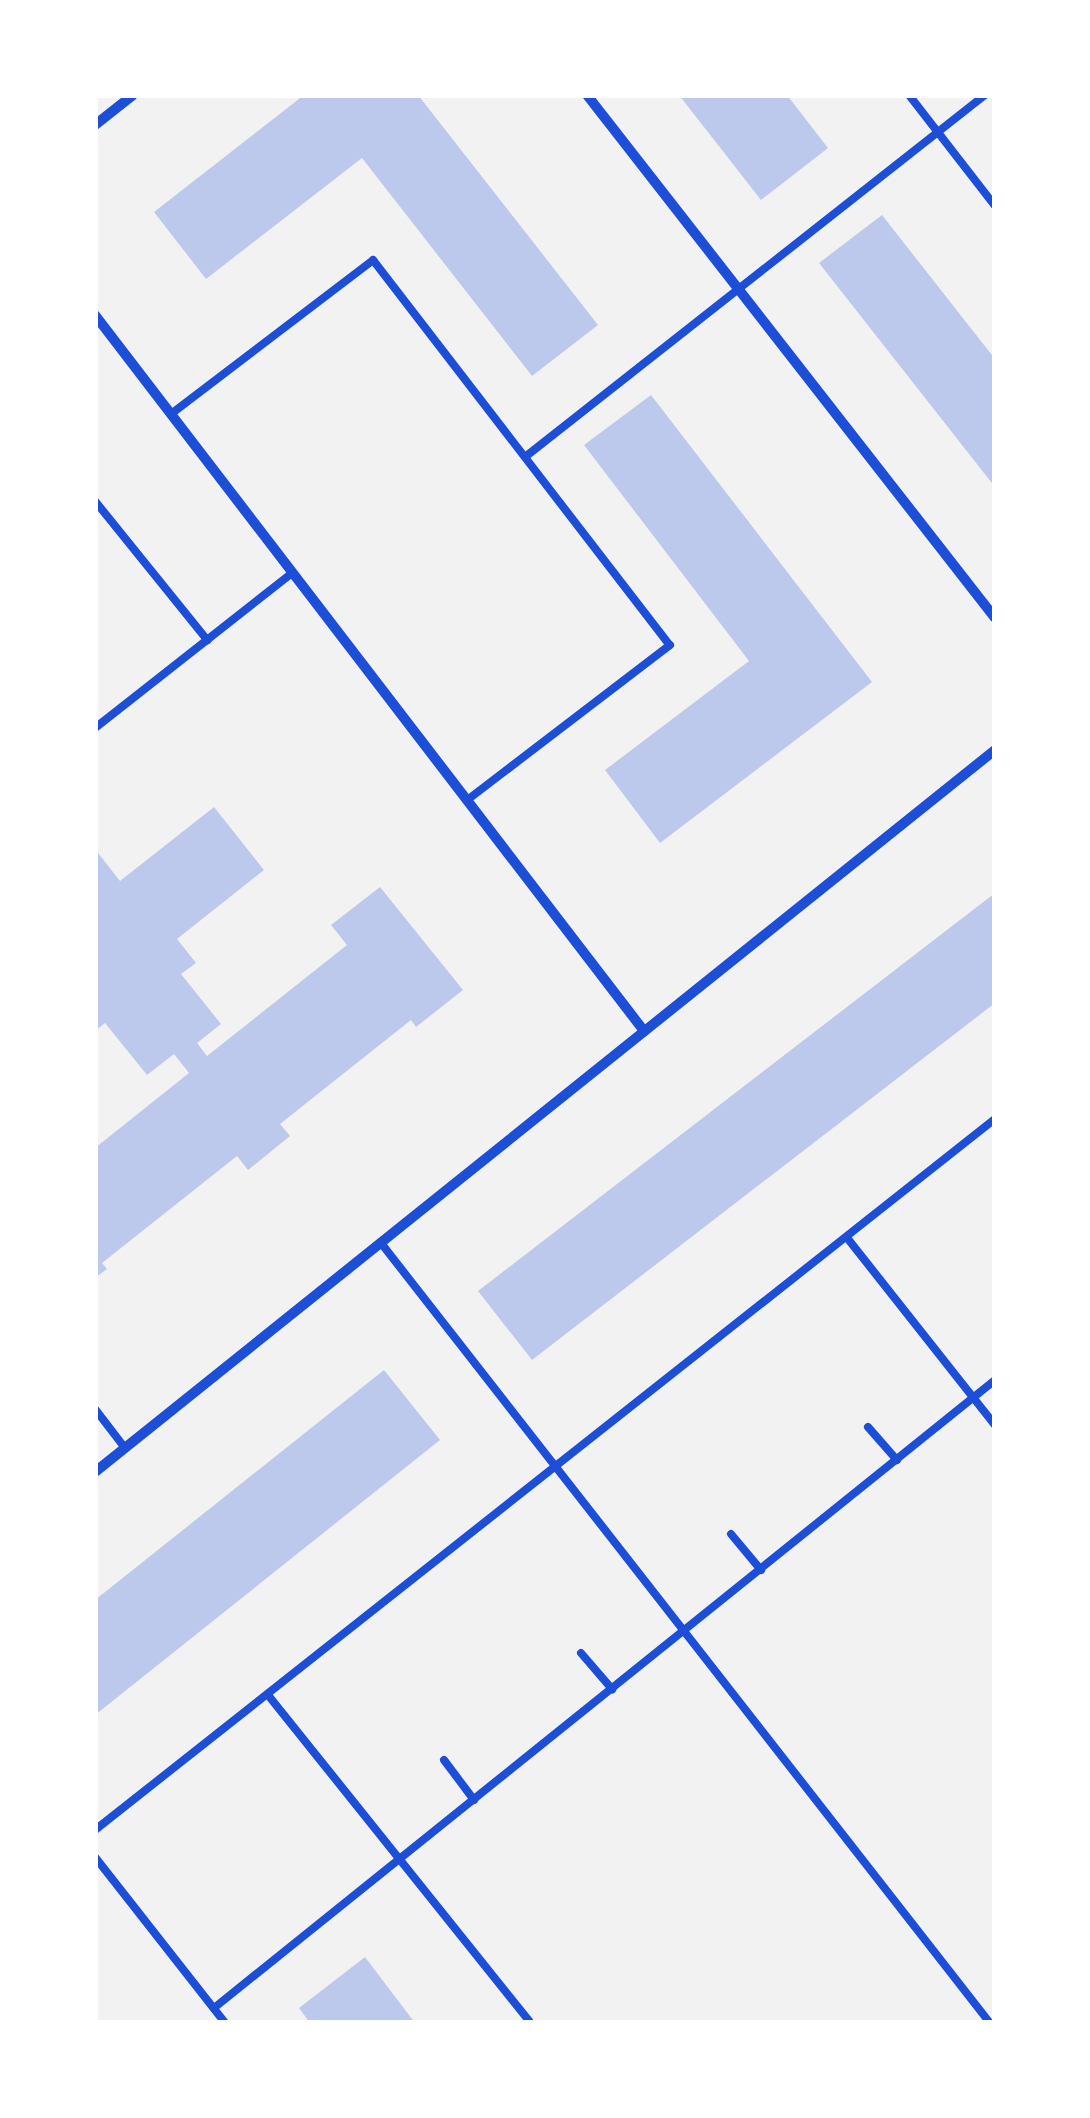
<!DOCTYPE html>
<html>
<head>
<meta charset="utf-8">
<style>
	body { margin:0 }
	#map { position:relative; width:1090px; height:2118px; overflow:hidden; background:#f2f2f2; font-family:"Space Grotesk",sans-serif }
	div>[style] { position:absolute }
	.building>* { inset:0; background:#bdc9ec }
	.service>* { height:8px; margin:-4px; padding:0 4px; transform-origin:4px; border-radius:4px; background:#1d4ed8 }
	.minor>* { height:10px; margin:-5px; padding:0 5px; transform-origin:5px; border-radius:5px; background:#1d4ed8 }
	span { translate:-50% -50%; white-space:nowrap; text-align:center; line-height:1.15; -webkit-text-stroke:8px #fff; paint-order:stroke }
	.frame { position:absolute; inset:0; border:98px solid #fff; pointer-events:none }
</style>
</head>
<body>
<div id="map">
	<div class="building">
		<i style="clip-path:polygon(304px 95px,418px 95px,598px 325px,532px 376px,362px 158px,206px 279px,154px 212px)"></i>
		<i style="clip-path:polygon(679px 95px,787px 95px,828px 148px,761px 200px)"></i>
		<i style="clip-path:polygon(882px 215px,995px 359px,995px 487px,819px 263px)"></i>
		<i style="clip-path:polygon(651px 395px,872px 682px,660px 843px,605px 770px,749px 661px,584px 445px)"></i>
		<i style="clip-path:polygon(214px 807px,264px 870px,177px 939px,196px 963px,181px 974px,221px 1024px,197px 1043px,207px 1056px,347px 945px,331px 925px,380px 887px,463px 990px,416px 1027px,411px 1020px,280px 1124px,290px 1136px,248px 1170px,237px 1156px,102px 1263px,107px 1269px,95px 1278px,95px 1148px,189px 1073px,174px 1054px,147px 1075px,105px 1023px,95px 1031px,95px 849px,120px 881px)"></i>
		<i style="clip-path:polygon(995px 893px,995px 1003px,532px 1360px,478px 1291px)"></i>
		<i style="clip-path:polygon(384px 1370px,440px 1440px,95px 1715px,95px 1600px)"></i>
		<i style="clip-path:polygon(365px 1957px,415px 2023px,310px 2023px,299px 2008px)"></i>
	</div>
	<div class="service">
		<i style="left:909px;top:95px;width:140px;rotate:52.2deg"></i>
		<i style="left:171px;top:414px;width:254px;rotate:-37.3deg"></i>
		<i style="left:373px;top:260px;width:486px;rotate:52.4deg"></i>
		<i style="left:670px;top:645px;width:255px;rotate:142.6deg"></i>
		<i style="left:525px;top:457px;width:585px;rotate:-38.2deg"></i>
		<i style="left:95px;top:501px;width:179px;rotate:51.1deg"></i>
		<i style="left:95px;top:728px;width:251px;rotate:-38.2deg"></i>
		<i style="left:848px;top:1239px;width:237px;rotate:51.7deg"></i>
		<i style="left:381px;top:1243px;width:990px;rotate:52.02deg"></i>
		<i style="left:95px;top:1409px;width:49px;rotate:52.4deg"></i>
		<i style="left:868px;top:1427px;width:44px;rotate:48.7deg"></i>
		<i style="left:731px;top:1534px;width:47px;rotate:50.2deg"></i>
		<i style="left:581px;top:1653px;width:48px;rotate:49.3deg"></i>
		<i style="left:268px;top:1695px;width:420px;rotate:51.3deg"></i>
		<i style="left:444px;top:1760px;width:50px;rotate:53.1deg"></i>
		<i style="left:95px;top:1830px;width:1147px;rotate:-38.31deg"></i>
		<i style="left:95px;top:1857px;width:211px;rotate:51.9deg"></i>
		<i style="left:214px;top:2008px;width:1002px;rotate:-38.8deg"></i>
	</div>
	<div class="minor">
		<i style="left:587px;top:95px;width:663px;rotate:52.04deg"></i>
		<i style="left:95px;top:125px;width:48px;rotate:-38.3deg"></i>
		<i style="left:95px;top:315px;width:902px;rotate:52.52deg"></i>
		<i style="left:95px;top:1472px;width:1154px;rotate:-38.74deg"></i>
	</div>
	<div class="frame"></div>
</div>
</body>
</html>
